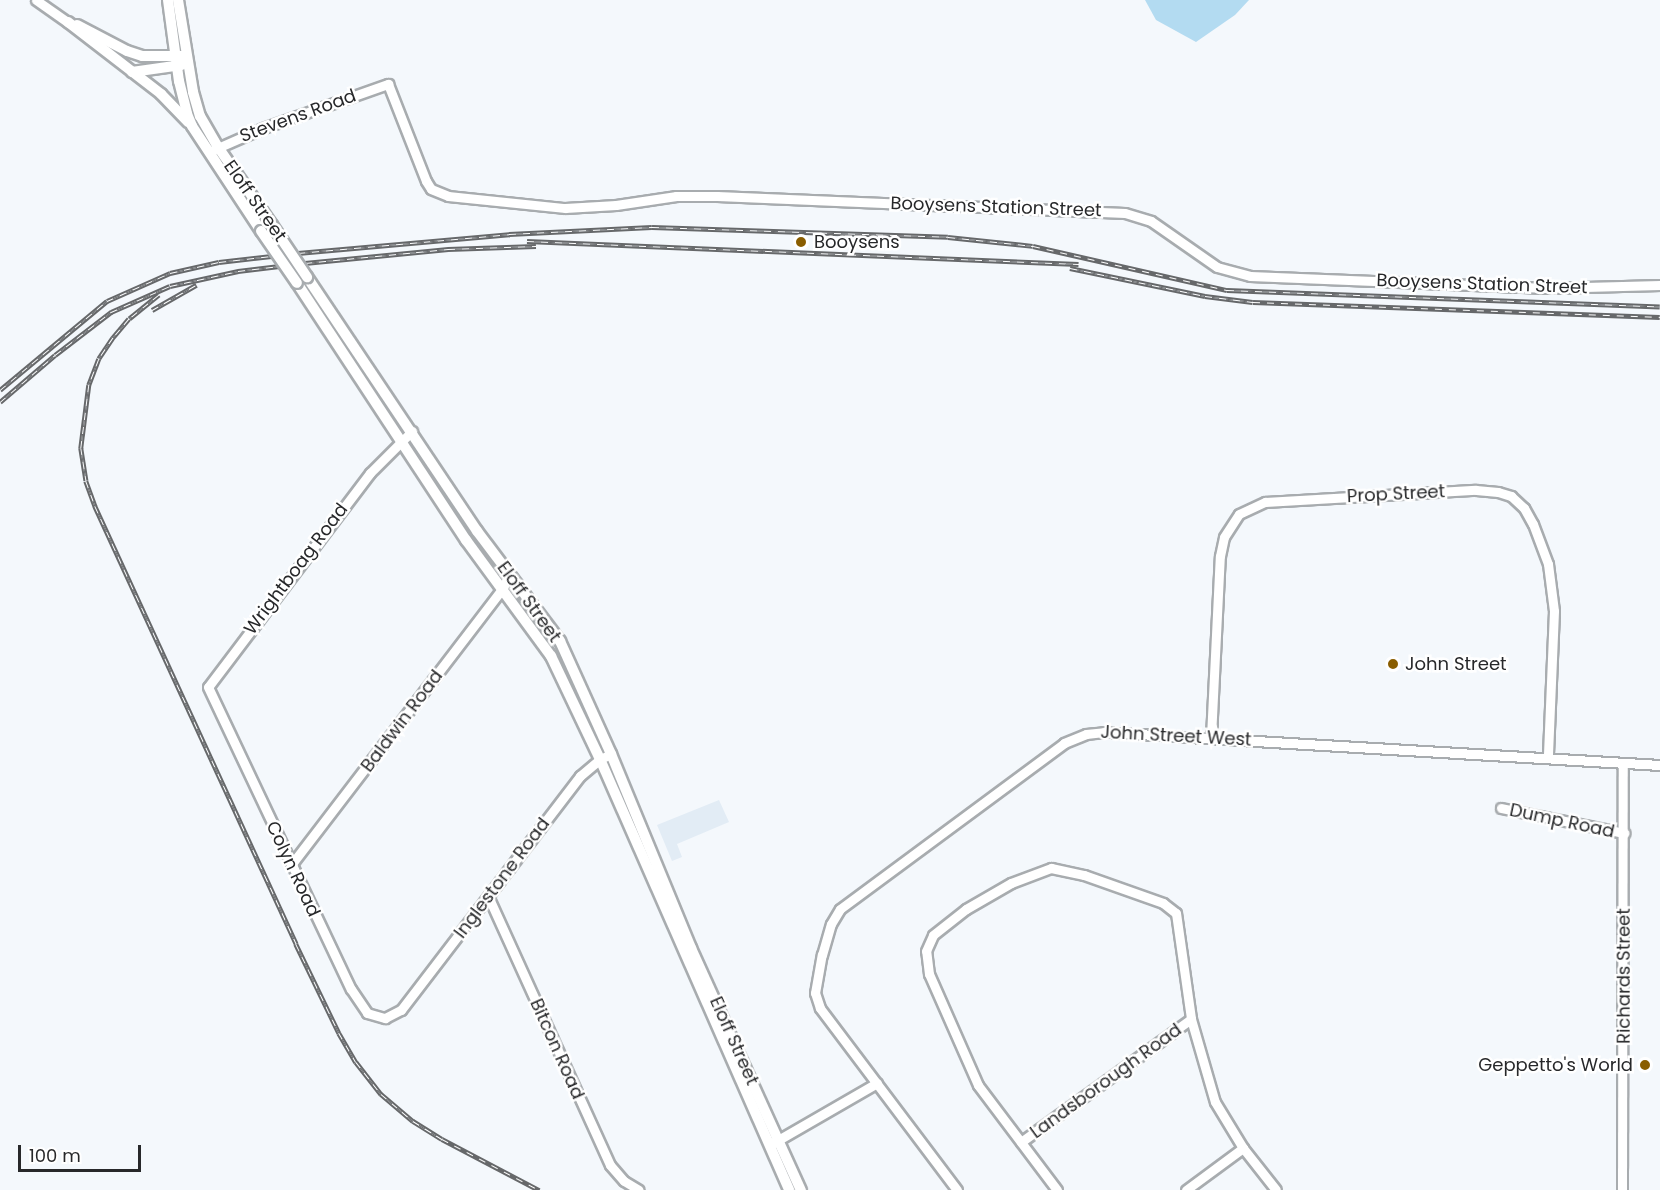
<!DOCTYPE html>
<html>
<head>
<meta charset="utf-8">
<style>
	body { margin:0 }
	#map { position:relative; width:1660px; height:1190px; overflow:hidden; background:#f4f8fc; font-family:Poppins,sans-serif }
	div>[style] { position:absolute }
	.built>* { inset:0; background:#e2ecf5 }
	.water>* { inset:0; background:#b3dbf1 }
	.roads { filter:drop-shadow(2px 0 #a8acaf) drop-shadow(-2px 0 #a8acaf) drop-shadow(0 2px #a8acaf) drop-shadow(0 -2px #a8acaf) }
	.minor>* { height:9px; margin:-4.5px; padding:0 4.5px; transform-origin:4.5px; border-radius:4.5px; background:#fff }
	.tertiary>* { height:10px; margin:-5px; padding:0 5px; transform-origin:5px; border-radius:5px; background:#fff }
	.rail>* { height:4.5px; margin-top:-2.25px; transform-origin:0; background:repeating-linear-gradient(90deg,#fff 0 7px,#66686a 0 14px); box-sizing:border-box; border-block:2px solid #66686a }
	.bridges { filter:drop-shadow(2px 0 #a8acaf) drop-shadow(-2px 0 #a8acaf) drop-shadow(0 2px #a8acaf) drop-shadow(0 -2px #a8acaf) }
	.tertiary-bridge>* { height:10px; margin:-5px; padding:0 5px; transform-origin:5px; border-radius:5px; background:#fff }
	.dots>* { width:16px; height:16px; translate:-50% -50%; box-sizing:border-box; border:3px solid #fff; border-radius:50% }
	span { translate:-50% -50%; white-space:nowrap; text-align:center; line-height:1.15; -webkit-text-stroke:5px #fff; paint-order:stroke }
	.street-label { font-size:18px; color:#27282a }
	.poi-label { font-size:18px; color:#27282a }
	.left { translate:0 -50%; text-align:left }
	.right { translate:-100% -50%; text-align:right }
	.scale { position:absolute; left:18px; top:1145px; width:123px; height:27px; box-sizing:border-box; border:3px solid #27282a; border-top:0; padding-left:8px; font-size:18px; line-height:21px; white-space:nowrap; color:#27282a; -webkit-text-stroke:4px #fff; paint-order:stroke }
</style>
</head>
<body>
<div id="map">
	<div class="built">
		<i style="clip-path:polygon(719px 800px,729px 822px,677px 844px,682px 857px,672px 861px,657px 825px)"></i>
	</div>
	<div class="water">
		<i style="clip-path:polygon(1145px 0,1249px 0,1235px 15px,1196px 42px,1156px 20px)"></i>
	</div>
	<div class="roads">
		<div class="minor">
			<i style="left:36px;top:0;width:39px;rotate:35deg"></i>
			<i style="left:213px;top:150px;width:55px;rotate:-23.7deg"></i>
			<i style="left:263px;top:128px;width:133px;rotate:-19.4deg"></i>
			<i style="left:388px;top:84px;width:104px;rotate:68.6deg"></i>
			<i style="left:426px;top:181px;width:9px;rotate:58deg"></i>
			<i style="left:431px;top:189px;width:18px;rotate:22deg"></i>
			<i style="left:448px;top:196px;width:118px;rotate:5.9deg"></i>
			<i style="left:565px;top:208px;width:51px;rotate:-3.4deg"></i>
			<i style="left:616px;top:205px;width:61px;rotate:-8.5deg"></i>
			<i style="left:676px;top:196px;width:41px"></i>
			<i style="left:717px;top:196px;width:408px;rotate:2.4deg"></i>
			<i style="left:1125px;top:213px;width:27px;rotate:17deg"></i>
			<i style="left:1151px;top:221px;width:80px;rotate:34.9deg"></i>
			<i style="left:1217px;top:267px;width:34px;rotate:15deg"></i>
			<i style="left:1250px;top:276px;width:297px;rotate:2.3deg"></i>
			<i style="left:1547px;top:288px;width:113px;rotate:-1.5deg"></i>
			<i style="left:412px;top:431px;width:59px;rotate:135deg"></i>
			<i style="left:370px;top:473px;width:268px;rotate:127.1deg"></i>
			<i style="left:208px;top:687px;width:334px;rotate:64.7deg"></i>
			<i style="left:351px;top:989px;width:29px;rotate:56deg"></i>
			<i style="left:367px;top:1013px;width:19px;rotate:16deg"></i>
			<i style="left:385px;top:1018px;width:18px;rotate:-27deg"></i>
			<i style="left:401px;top:1010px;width:295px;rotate:-52.6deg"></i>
			<i style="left:580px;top:776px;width:26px;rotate:-40deg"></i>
			<i style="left:600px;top:759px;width:12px;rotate:-24deg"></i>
			<i style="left:1211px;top:737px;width:181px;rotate:-87.2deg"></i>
			<i style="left:1220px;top:556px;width:19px;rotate:-78deg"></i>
			<i style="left:1224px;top:537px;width:27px;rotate:-57deg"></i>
			<i style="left:1239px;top:514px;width:29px;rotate:-25deg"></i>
			<i style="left:1265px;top:502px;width:211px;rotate:-3.3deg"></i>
			<i style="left:1476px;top:490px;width:22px;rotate:5deg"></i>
			<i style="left:1498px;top:492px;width:14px;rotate:17deg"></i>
			<i style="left:1511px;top:496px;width:18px;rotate:43deg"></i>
			<i style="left:1524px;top:508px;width:18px;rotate:61deg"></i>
			<i style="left:1533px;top:524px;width:43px;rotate:69.4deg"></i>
			<i style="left:1548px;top:564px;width:47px;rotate:82.7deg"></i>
			<i style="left:1554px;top:611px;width:146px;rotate:92.4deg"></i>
			<i style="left:1501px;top:808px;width:126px;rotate:11.5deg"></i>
			<i style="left:291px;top:865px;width:349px;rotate:-52.6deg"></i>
			<i style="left:503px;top:588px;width:15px;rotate:-67deg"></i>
			<i style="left:488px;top:896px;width:295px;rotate:65.6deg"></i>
			<i style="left:610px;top:1165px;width:21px;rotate:49deg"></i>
			<i style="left:624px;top:1181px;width:17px;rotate:31deg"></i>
			<i style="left:1021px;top:1142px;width:210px;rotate:-35.9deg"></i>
			<i style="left:773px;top:1143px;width:120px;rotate:-30deg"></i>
			<i style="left:957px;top:1190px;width:228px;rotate:-127deg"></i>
			<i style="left:820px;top:1008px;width:16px;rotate:-108deg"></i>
			<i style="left:815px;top:993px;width:39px;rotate:-80deg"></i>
			<i style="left:822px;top:955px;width:32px;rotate:-74deg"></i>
			<i style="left:831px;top:924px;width:17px;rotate:-59deg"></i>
			<i style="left:840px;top:909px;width:279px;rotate:-36.5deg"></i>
			<i style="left:1064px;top:743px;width:24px;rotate:-22deg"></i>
			<i style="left:1086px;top:734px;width:18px;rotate:-6deg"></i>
			<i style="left:1104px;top:732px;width:557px;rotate:3.4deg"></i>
			<i style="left:1057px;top:1190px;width:131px;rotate:-127deg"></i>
			<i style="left:978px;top:1085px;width:121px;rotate:-113.8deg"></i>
			<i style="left:929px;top:974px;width:23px;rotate:-97deg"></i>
			<i style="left:926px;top:951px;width:17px;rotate:-66deg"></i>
			<i style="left:933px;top:935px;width:42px;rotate:-38.2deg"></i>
			<i style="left:966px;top:909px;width:52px;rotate:-30deg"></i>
			<i style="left:1011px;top:883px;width:43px;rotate:-20.6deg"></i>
			<i style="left:1051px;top:868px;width:34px;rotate:12deg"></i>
			<i style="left:1084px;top:875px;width:84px;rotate:19.5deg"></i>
			<i style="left:1163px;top:903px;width:16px;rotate:38deg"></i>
			<i style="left:1176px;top:913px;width:107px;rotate:81.9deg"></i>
			<i style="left:1191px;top:1019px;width:86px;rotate:73.9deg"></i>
			<i style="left:1215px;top:1102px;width:54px;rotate:58.7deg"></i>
			<i style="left:1243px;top:1148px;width:53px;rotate:51.8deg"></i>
			<i style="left:1186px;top:1190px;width:71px;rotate:-36.4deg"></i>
			<i style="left:1622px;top:1190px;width:427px;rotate:-89.9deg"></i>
		</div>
		<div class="tertiary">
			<i style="left:168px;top:0;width:82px;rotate:82.3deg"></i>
			<i style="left:179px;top:81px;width:34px;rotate:76deg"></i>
			<i style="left:187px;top:114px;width:13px;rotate:67deg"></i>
			<i style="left:192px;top:126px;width:126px;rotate:56.7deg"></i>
			<i style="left:178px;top:0;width:93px;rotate:80.7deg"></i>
			<i style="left:193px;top:92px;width:25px;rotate:74deg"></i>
			<i style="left:200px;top:116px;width:36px;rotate:60deg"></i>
			<i style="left:218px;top:147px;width:95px;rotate:55.3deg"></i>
			<i style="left:68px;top:22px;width:118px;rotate:37.7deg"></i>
			<i style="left:161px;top:94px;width:39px;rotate:46deg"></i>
			<i style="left:77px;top:25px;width:56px;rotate:27.5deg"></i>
			<i style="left:127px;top:51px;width:16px;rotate:18deg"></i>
			<i style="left:142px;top:56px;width:41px"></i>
			<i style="left:132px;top:72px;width:50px;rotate:-8deg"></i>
			<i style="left:307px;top:277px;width:306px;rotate:56.2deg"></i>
			<i style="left:477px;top:531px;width:138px;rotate:53deg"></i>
			<i style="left:560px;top:641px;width:124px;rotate:65.7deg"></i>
			<i style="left:611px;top:754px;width:210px;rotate:67.6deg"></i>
			<i style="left:691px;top:948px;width:266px;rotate:65.6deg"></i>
			<i style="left:297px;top:283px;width:308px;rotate:56.7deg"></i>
			<i style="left:466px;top:540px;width:144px;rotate:53.8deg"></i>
			<i style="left:551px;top:656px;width:114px;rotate:64.6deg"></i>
			<i style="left:600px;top:759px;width:471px;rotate:66.3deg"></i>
		</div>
	</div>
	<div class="rail">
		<i style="left:527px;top:241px;width:552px;rotate:2.39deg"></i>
		<i style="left:1070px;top:268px;width:138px;rotate:11.7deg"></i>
		<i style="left:1205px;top:296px;width:48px;rotate:7.1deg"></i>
		<i style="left:1253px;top:302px;width:407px;rotate:2.1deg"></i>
		<i style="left:159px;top:295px;width:38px;rotate:141deg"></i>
		<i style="left:129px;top:319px;width:25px;rotate:130deg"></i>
		<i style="left:113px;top:338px;width:25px;rotate:124deg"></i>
		<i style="left:99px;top:359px;width:28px;rotate:111deg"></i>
		<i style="left:89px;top:385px;width:64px;rotate:97.2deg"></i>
		<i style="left:81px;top:448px;width:33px;rotate:81deg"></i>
		<i style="left:86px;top:481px;width:27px;rotate:70deg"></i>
		<i style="left:95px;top:506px;width:482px;rotate:65.3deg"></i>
		<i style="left:296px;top:944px;width:99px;rotate:64.2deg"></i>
		<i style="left:339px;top:1033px;width:34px;rotate:60deg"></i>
		<i style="left:356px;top:1062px;width:41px;rotate:52deg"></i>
		<i style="left:381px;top:1094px;width:42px;rotate:40.2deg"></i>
		<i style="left:413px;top:1121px;width:34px;rotate:32deg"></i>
		<i style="left:442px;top:1139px;width:110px;rotate:27.7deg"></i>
		<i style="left:152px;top:310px;width:51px;rotate:-29.6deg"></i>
		<i style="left:0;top:390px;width:139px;rotate:-39.8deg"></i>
		<i style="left:107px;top:301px;width:69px;rotate:-24deg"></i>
		<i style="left:170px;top:273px;width:50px;rotate:-12.7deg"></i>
		<i style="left:219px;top:262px;width:80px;rotate:-6.5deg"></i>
		<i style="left:298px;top:253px;width:212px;rotate:-5.1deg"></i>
		<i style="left:509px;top:234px;width:143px;rotate:-2.8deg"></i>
		<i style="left:652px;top:227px;width:296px;rotate:1.9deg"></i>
		<i style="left:948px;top:237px;width:85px;rotate:6deg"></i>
		<i style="left:1033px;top:246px;width:199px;rotate:12.8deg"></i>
		<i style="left:1227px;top:290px;width:433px;rotate:2.2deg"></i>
		<i style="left:0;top:402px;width:72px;rotate:-40.5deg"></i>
		<i style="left:55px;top:355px;width:71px;rotate:-37.5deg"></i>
		<i style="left:111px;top:312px;width:64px;rotate:-23.8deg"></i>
		<i style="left:170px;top:286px;width:70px;rotate:-12.4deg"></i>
		<i style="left:238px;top:271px;width:67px;rotate:-6.8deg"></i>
		<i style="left:305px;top:263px;width:144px;rotate:-5.6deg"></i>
		<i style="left:448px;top:249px;width:88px;rotate:-2deg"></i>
	</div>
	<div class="bridges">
		<div class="tertiary-bridge">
			<i style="left:272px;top:225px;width:63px;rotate:56.1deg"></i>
			<i style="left:261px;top:231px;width:63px;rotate:55.3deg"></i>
		</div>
	</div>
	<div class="dots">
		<i style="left:801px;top:242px;background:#895d00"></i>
		<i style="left:1393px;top:664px;background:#895d00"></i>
		<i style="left:1645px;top:1065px;background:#895d00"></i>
	</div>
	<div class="street-label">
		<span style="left:298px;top:116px;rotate:-20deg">Stevens Road</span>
		<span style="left:255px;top:201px;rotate:55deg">Eloff Street</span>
		<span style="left:996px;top:207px;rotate:2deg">Booysens Station Street</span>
		<span style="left:1482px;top:284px;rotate:2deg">Booysens Station Street</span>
		<span style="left:1396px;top:494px;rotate:-3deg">Prop Street</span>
		<span style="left:296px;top:569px;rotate:-53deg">Wrightboag Road</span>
		<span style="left:529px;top:602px;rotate:54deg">Eloff Street</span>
		<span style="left:402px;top:721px;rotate:-53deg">Baldwin Road</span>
		<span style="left:1176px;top:736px;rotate:3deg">John Street West</span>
		<span style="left:1562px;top:821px;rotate:12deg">Dump Road</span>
		<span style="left:293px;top:869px;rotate:65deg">Colyn Road</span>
		<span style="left:502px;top:878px;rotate:-53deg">Inglestone Road</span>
		<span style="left:1624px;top:976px;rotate:-90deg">Richards Street</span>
		<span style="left:734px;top:1041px;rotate:66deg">Eloff Street</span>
		<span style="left:557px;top:1049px;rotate:66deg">Bitcon Road</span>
		<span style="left:1106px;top:1081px;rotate:-36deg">Landsborough Road</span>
	</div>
	<div class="poi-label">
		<span class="left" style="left:814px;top:242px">Booysens</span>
		<span class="left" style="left:1405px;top:664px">John Street</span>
		<span class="right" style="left:1633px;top:1065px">Geppetto's World</span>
	</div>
	<div class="scale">100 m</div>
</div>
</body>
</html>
